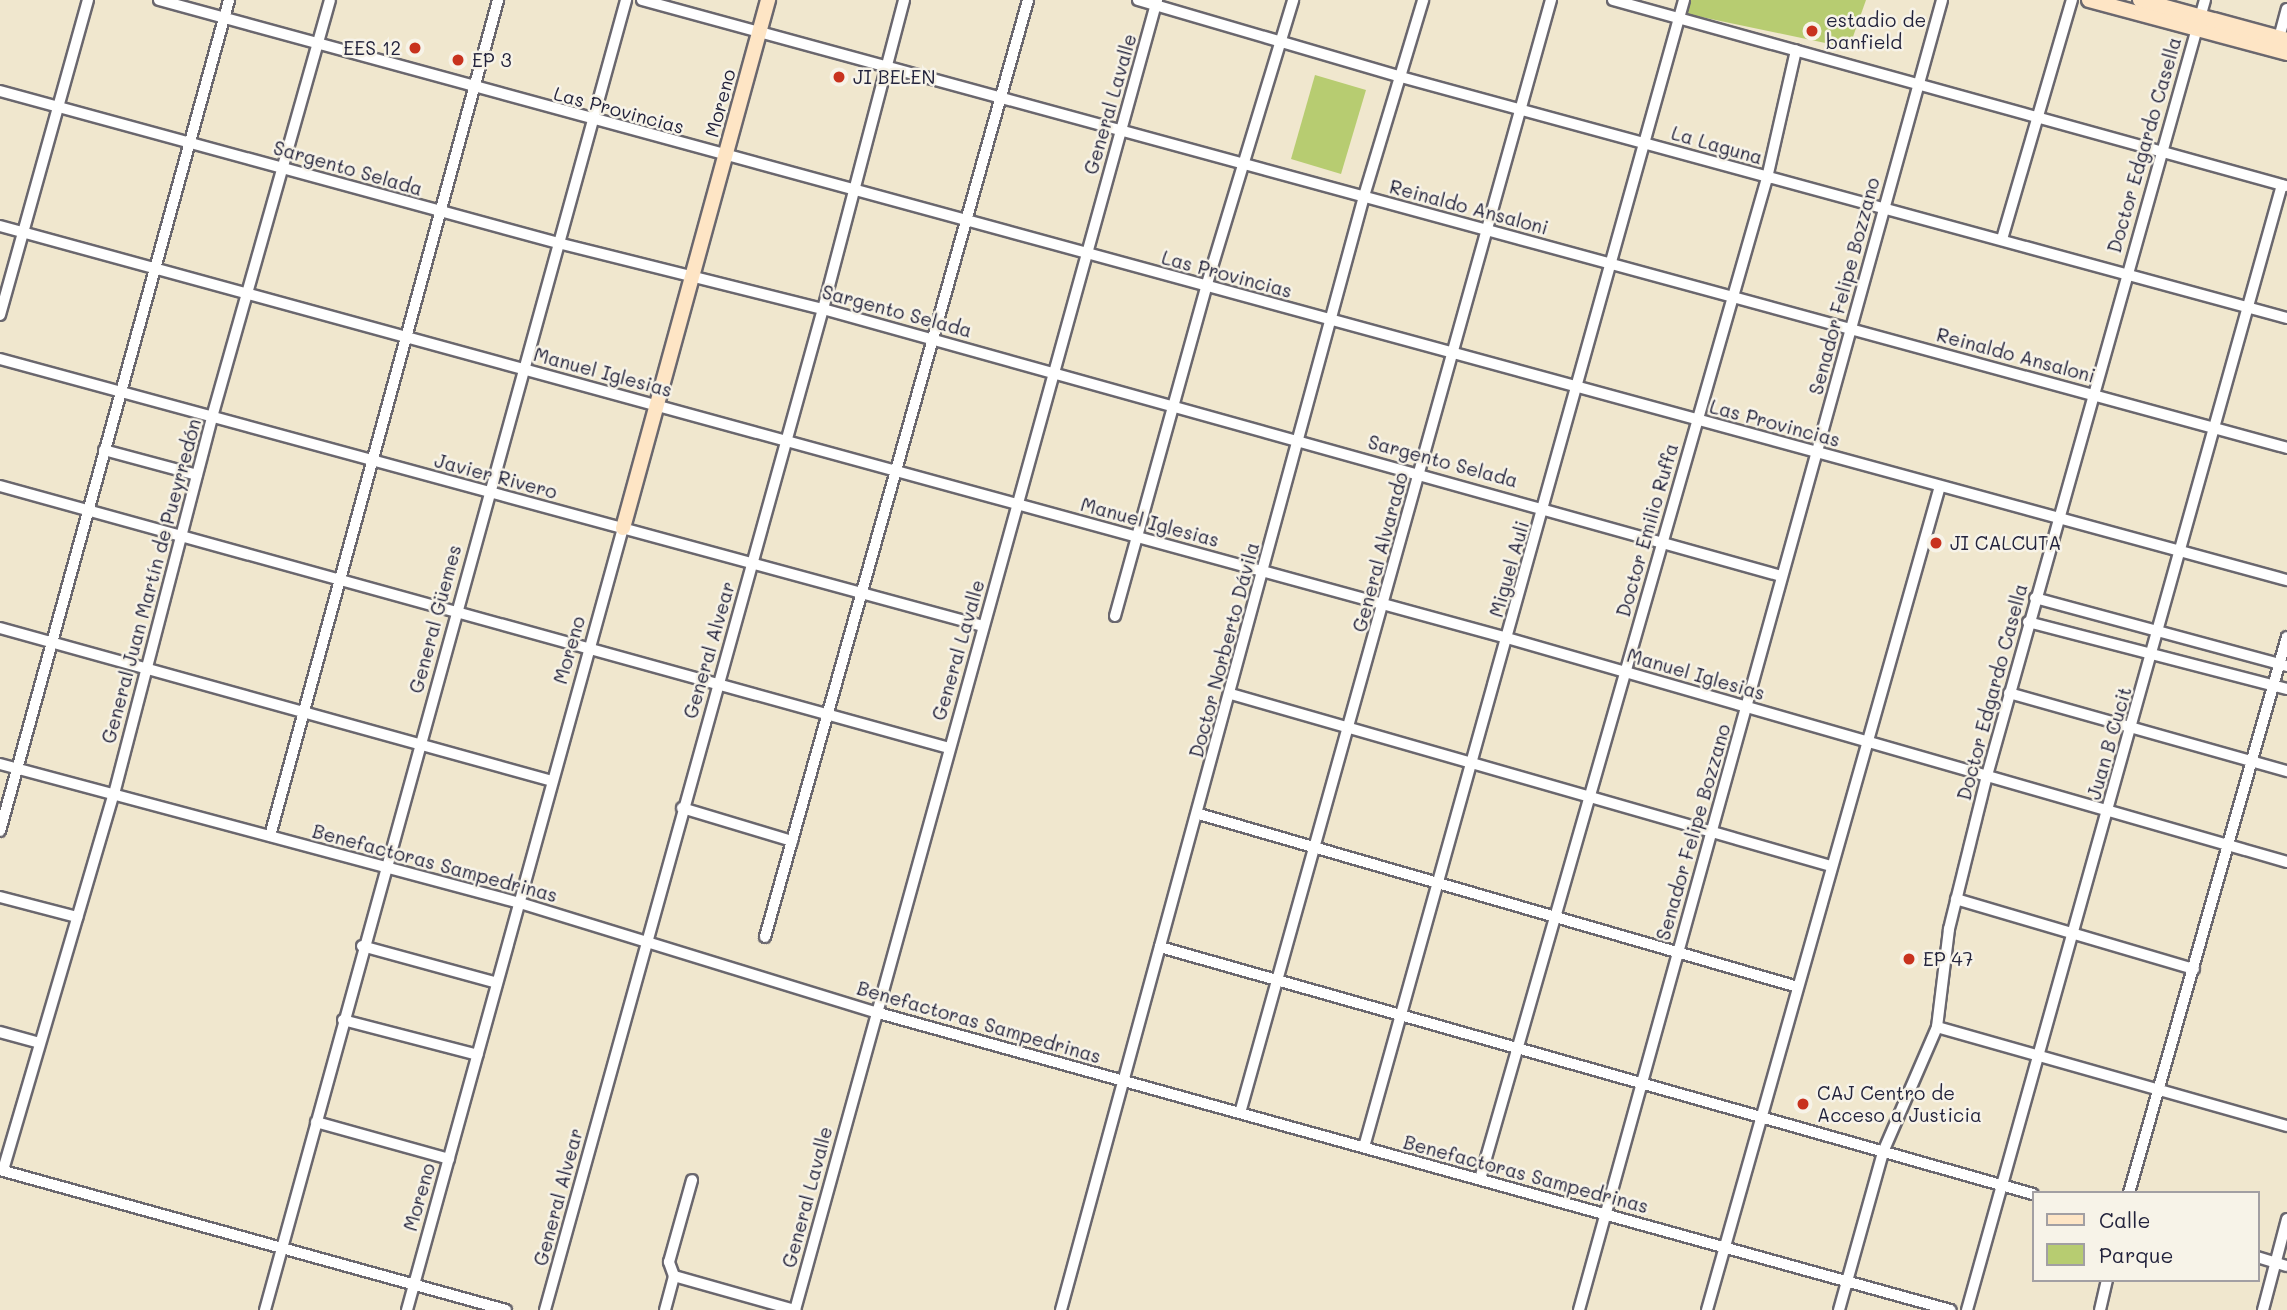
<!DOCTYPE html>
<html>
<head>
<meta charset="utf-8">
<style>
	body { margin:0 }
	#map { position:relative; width:2287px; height:1310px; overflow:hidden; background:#f0e7ce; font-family:Mali,sans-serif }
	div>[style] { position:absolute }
	.green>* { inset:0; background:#b7cc71 }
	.roads { filter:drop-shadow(2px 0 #6a676e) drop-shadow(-2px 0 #6a676e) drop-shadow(0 2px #6a676e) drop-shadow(0 -2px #6a676e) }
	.street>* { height:10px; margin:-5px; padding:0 5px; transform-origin:5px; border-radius:5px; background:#fff }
	.secondary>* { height:14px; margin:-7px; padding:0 7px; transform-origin:7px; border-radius:7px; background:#fee5c5 }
	.dots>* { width:19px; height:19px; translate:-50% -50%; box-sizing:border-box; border:4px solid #f7f3e8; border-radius:50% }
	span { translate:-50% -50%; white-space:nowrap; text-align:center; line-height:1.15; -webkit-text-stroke:5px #f7f3e8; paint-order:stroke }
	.poi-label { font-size:19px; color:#22223b }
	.left { translate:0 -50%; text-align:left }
	.right { translate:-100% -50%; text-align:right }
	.street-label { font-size:19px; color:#22223b }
	.legend { position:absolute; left:2032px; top:1191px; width:228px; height:91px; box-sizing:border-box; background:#f7f3e8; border:2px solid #a29fa3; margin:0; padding:9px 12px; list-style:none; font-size:21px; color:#22223b }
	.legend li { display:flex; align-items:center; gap:14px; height:35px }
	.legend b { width:35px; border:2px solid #a29fa3 }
</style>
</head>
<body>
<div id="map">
	<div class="green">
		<i style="clip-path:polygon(1690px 0,1866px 0,1849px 48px,1687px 14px)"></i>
		<i style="clip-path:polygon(1315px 75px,1366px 90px,1341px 174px,1291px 159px)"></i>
	</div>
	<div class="roads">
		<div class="street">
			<i style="left:159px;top:0;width:2206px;rotate:15.25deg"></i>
			<i style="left:642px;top:0;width:1705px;rotate:15.23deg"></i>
			<i style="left:1138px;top:0;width:274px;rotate:16.3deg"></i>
			<i style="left:1401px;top:77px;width:918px;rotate:15.22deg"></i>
			<i style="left:1613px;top:0;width:698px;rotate:15.45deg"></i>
			<i style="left:2279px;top:38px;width:30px;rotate:-75deg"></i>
			<i style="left:0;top:91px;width:578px;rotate:15.24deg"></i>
			<i style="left:558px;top:243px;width:273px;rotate:14deg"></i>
			<i style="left:823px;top:309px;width:995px;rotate:15.57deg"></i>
			<i style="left:0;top:226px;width:1562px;rotate:15.29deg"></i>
			<i style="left:1507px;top:638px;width:812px;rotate:16.02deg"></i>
			<i style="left:2002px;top:239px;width:249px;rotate:-73.7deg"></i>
			<i style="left:0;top:315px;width:327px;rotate:-74.4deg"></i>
			<i style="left:0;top:359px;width:1019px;rotate:15.2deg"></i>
			<i style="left:104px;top:450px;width:96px;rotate:15deg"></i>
			<i style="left:0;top:486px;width:985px;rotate:15.43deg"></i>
			<i style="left:2035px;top:598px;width:261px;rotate:15.1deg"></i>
			<i style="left:1115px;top:616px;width:341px;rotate:-74.5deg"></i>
			<i style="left:1206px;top:287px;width:300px;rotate:-73.1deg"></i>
			<i style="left:2028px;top:622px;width:268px;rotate:14.5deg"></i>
			<i style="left:0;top:628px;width:573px;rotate:15.49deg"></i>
			<i style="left:2009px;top:693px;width:289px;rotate:15.7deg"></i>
			<i style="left:1231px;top:694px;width:624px;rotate:16deg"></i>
			<i style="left:0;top:764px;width:538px;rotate:14.97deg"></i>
			<i style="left:520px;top:903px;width:371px;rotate:17.1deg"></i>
			<i style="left:875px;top:1012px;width:1116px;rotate:15.49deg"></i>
			<i style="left:682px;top:808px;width:115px;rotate:16.7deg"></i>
			<i style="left:1199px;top:814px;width:623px;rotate:16.11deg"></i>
			<i style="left:0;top:831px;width:862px;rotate:-74.59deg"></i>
			<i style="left:270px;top:836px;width:867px;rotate:-74.74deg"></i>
			<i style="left:0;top:897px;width:80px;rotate:14.6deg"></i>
			<i style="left:1956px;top:899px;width:248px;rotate:16.4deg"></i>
			<i style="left:765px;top:937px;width:973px;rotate:-74.32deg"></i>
			<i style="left:362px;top:946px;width:140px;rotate:15.3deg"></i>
			<i style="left:1160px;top:947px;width:907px;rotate:15.8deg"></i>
			<i style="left:343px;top:1020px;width:139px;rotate:14.5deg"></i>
			<i style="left:1937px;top:1027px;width:364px;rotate:15.8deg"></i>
			<i style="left:0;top:1032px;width:41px;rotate:15.4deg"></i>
			<i style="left:1240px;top:1113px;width:1156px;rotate:-74.39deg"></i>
			<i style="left:316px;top:1122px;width:138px;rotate:15.5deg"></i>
			<i style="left:1364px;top:1147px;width:1191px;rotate:-74.41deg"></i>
			<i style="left:0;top:1170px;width:525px;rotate:15.47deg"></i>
			<i style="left:3px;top:1170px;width:392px;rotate:-73.6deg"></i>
			<i style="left:114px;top:794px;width:390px;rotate:-75.4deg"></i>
			<i style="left:212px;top:417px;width:433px;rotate:-74.2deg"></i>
			<i style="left:1480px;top:1179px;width:1041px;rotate:-74deg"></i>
			<i style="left:1767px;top:178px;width:131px;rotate:-77.2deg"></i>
			<i style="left:2129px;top:1193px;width:578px;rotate:-74.14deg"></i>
			<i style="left:2257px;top:1257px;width:31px;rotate:17deg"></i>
			<i style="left:674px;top:1276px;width:126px;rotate:15.7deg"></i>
			<i style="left:265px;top:1310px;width:1359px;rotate:-74.59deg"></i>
			<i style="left:407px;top:1310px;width:811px;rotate:-74.56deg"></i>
			<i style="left:545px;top:1310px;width:1039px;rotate:-74.48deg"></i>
			<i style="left:823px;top:309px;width:319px;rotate:-75.3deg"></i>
			<i style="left:665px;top:1310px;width:35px;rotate:-75deg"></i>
			<i style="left:674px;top:1276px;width:15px;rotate:-110deg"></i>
			<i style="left:669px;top:1262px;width:85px;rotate:-74.3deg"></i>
			<i style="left:795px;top:1310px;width:1359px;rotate:-74.55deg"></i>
			<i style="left:1061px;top:1310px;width:1154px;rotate:-74.78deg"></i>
			<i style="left:1364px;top:196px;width:205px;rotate:-73.2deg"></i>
			<i style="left:1579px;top:1310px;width:1359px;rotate:-74.51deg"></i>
			<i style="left:1707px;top:1310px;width:856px;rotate:-74.21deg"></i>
			<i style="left:1839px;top:1310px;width:164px;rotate:-74.4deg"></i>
			<i style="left:1883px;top:1152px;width:136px;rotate:-66.6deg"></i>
			<i style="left:1937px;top:1027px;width:99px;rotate:-83deg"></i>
			<i style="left:1949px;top:929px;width:154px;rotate:-76.1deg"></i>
			<i style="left:1986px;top:779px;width:809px;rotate:-74.3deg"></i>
			<i style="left:1967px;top:1310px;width:1168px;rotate:-74.36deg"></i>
			<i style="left:2100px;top:1310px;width:31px;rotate:-77deg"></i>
			<i style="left:2263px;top:1310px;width:94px;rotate:-75.2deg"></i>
		</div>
		<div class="secondary">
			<i style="left:2089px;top:0;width:205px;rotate:15deg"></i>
			<i style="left:2140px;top:0;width:152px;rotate:15.2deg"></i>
			<i style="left:623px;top:528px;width:548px;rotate:-74.64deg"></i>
		</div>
	</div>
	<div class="dots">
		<i style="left:1812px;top:31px;background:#c8321e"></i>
		<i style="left:415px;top:48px;background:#c8321e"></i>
		<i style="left:458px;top:60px;background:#c8321e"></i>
		<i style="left:839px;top:77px;background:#c8321e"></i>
		<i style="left:1936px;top:543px;background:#c8321e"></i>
		<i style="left:1909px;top:959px;background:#c8321e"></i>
		<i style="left:1803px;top:1104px;background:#c8321e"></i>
	</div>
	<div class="poi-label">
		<span class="left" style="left:1826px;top:31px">estadio de<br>banfield</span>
		<span class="right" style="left:401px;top:48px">EES 12</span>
		<span class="left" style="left:472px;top:60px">EP 3</span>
		<span class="left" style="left:853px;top:77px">JI BELEN</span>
		<span class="left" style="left:1950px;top:543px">JI CALCUTA</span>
		<span class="left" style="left:1923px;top:959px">EP 47</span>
		<span class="left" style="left:1817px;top:1104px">CAJ Centro de<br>Acceso a Justicia</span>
	</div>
	<div class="street-label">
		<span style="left:720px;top:103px;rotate:-75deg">Moreno</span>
		<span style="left:1110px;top:104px;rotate:-74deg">General Lavalle</span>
		<span style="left:619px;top:110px;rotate:15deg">Las Provincias</span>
		<span style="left:1717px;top:145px;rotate:16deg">La Laguna</span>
		<span style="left:2144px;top:145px;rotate:-74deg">Doctor Edgardo Casella</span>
		<span style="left:348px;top:168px;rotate:16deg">Sargento Selada</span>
		<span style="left:1469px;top:207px;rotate:15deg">Reinaldo Ansaloni</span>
		<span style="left:1227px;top:274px;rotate:15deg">Las Provincias</span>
		<span style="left:1844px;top:286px;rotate:-75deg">Senador Felipe Bozzano</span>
		<span style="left:897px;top:311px;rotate:15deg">Sargento Selada</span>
		<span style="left:2016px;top:355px;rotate:15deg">Reinaldo Ansaloni</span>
		<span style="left:603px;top:372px;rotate:15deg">Manuel Iglesias</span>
		<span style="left:1775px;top:423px;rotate:15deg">Las Provincias</span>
		<span style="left:1443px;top:461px;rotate:15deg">Sargento Selada</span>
		<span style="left:496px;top:476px;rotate:15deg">Javier Rivero</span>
		<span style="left:1150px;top:522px;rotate:15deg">Manuel Iglesias</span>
		<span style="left:1647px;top:530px;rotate:-74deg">Doctor Emilio Ruffa</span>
		<span style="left:1380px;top:552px;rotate:-75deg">General Alvarado</span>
		<span style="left:1509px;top:569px;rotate:-74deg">Miguel Auli</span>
		<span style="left:151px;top:581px;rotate:-75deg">General Juan Martín de Pueyrredón</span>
		<span style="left:435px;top:619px;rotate:-75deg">General Güemes</span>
		<span style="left:569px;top:650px;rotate:-74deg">Moreno</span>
		<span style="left:709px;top:650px;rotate:-74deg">General Alvear</span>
		<span style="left:958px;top:650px;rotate:-74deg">General Lavalle</span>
		<span style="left:1224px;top:650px;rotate:-75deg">Doctor Norberto Dávila</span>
		<span style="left:1696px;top:674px;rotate:16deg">Manuel Iglesias</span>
		<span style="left:1992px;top:692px;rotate:-75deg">Doctor Edgardo Casella</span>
		<span style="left:2109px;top:743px;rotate:-74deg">Juan B Cucit</span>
		<span style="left:1693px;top:832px;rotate:-74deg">Senador Felipe Bozzano</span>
		<span style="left:435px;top:863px;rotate:15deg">Benefactoras Sampedrinas</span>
		<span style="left:979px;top:1022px;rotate:16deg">Benefactoras Sampedrinas</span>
		<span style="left:1526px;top:1174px;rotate:15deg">Benefactoras Sampedrinas</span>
		<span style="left:419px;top:1197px;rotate:-74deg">Moreno</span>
		<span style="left:558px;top:1197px;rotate:-75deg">General Alvear</span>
		<span style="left:807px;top:1197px;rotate:-75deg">General Lavalle</span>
	</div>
	<ul class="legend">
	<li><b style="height:9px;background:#fee5c5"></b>Calle</li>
	<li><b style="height:19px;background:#b7cc71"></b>Parque</li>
	</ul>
</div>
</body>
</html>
